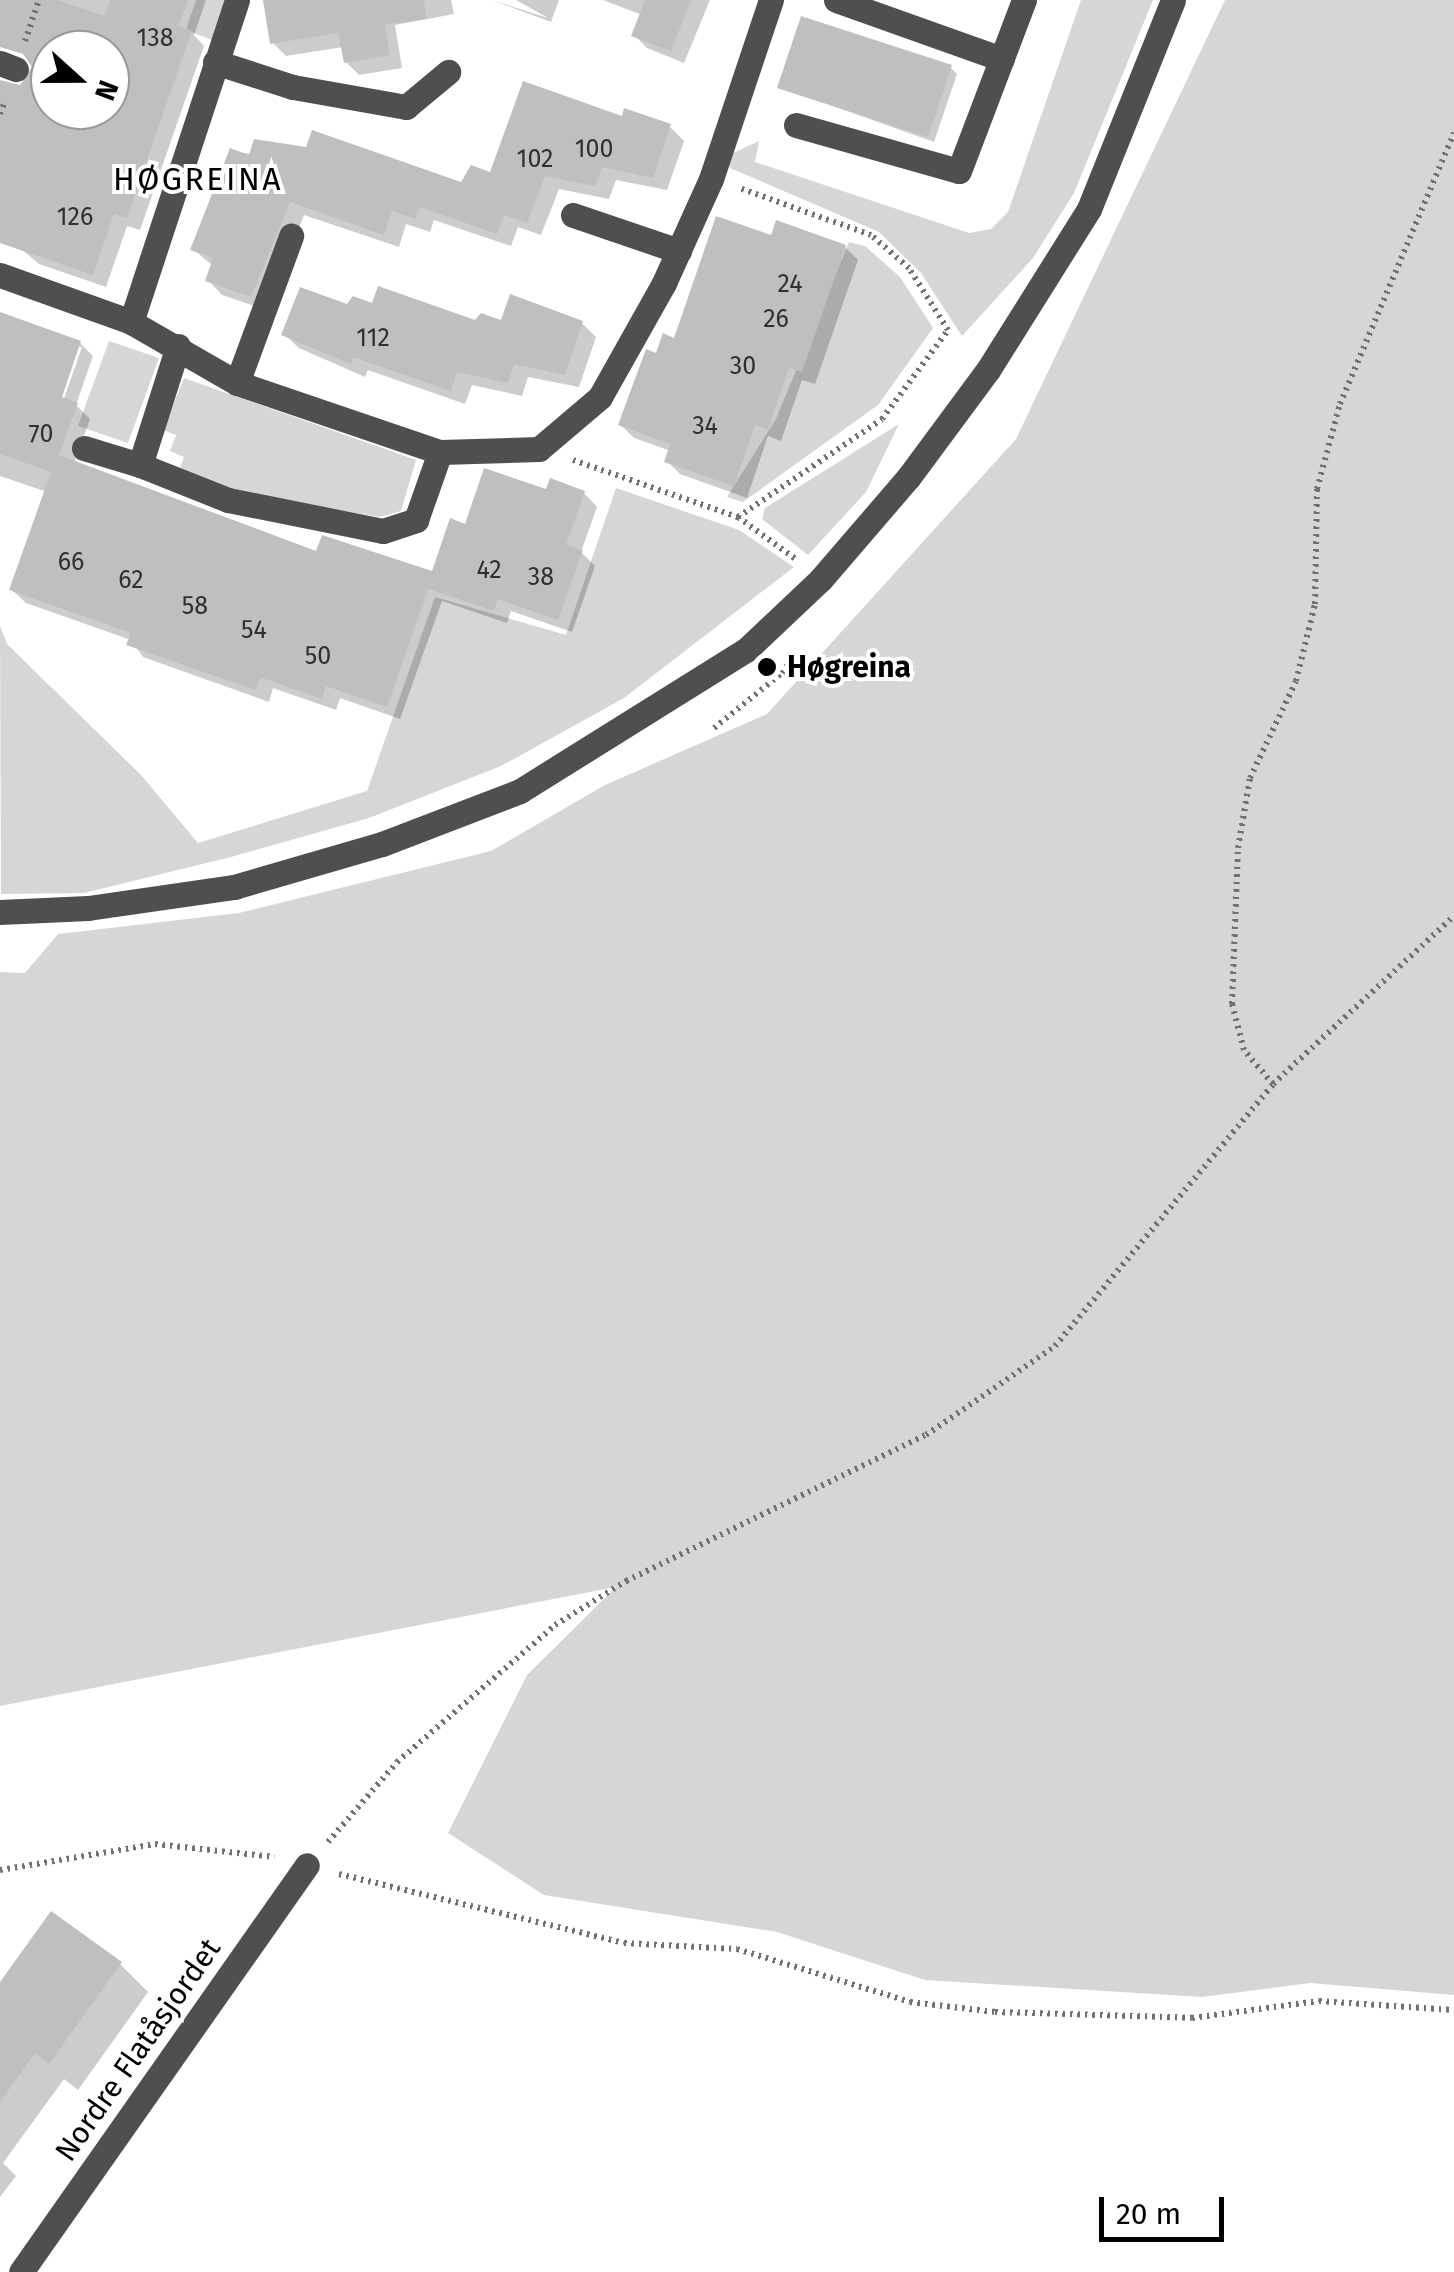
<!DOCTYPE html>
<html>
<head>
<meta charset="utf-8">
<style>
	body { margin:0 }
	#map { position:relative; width:1454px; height:2272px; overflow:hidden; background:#fff; font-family:"Fira Sans",sans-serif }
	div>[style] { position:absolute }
	.green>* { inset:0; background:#d6d6d6 }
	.shadow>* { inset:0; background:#0003 }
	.building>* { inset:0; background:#bfbfbf }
	.path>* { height:6px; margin-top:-3px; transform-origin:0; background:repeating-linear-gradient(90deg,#717171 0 2.5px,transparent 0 7.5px) }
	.minor>* { height:25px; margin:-12.5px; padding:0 12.5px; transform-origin:12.5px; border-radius:12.5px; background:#4f4f4f }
	.dots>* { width:28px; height:28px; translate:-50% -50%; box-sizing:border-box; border:5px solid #fff; border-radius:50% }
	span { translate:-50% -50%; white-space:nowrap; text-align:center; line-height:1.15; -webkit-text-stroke:8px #fff; paint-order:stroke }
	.number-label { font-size:25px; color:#303030 }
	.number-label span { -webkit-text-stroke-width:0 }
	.poi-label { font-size:30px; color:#000; font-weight:700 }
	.left { translate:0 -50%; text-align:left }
	.street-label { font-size:30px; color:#000 }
	.neighbourhood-label { font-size:32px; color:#000; letter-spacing:2.5px }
	.north { position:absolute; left:30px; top:30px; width:100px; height:100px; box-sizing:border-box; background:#fff; border:2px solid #999; border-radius:50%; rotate:111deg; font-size:28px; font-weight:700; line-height:40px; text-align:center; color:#000 }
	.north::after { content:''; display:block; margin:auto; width:35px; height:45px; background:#000; clip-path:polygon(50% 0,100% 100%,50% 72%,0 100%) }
	.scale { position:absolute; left:1099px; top:2197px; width:125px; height:45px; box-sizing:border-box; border:5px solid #000; border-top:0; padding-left:12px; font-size:30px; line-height:35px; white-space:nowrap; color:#000; -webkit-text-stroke:8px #fff; paint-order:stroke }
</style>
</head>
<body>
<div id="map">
	<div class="green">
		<i style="clip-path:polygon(196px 0,226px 0,212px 40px,186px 30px)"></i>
		<i style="clip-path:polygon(1081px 0,1153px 0,1074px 193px,1033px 258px,962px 336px,921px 273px,879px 232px,730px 168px,727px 156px,759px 141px,755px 162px,969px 233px,991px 229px,1008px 212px)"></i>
		<i style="clip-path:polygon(1225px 0,1454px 0,1454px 1995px,1310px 1983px,1202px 1997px,925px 1980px,777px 1932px,544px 1895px,448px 1833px,527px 1675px,616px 1587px,0 1706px,0 972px,25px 973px,58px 934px,239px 913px,491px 851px,605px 785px,767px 714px,1016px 439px)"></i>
		<i style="clip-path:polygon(849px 242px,865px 246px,900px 277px,933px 328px,878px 405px,743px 502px,727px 497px,776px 419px)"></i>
		<i style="clip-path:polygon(109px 341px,159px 358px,128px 443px,78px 426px)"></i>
		<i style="clip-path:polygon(184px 378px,416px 460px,401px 511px,380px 517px,248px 495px,179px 471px,184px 457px,170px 451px,176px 435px,163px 430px)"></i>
		<i style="clip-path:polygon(899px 424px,866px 492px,808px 555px,762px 519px,765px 508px)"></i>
		<i style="clip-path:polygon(616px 488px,739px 530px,794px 567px,624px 698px,501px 766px,369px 818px,231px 857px,84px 893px,1px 894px,0 626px,7px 644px,141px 775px,198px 843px,367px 791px,435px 597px,566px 635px)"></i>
	</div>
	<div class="shadow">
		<i style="clip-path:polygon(evenodd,0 0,206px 0,194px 35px,204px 46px,140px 230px,127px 226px,106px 287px,39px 264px,0 231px,0 99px,22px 108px,50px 31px,0 14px,0 0,50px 50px,110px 50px,110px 110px,50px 110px,50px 50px)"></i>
		<i style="clip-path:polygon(266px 0,451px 0,454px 14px,395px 25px,402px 68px,359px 75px,346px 62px,343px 47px,286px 56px,273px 43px)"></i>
		<i style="clip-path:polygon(492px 0,548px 18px,516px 0,559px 0,551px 22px)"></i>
		<i style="clip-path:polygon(603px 0,710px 0,684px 63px,647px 48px,634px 35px,642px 15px)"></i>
		<i style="clip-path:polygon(950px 67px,957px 74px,934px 142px,780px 87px)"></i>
		<i style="clip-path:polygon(624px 119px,669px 126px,684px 141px,667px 190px,616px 180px,609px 199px,559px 189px,541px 235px,518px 227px,511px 246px,434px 220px,430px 232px,406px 224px,399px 247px,304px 215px,266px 310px,222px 295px,208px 280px,213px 266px,193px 249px,231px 151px,462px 185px)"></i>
		<i style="clip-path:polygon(773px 238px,845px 247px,858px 260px,815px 384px,802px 380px,781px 441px,768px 436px,747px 498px,680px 474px,667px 461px,671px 451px,634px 438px,621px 425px,657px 356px)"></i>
		<i style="clip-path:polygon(374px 306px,476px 323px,582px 323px,596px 337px,579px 387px,528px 377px,522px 396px,472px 385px,465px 404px,368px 370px,365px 377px,299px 348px,284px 334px,348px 307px)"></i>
		<i style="clip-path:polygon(evenodd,0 315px,80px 343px,93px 356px,76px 405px,90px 419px,74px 464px,317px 555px,433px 574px,466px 527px,547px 492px,584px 493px,597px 507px,581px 552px,595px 566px,572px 632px,511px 611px,507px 623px,442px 601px,400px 719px,340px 698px,336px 710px,273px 688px,269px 702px,143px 657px,131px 640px,26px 603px,12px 590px,47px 492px,0 476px,0 315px,76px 347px,82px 347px,60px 410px,55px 408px,76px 347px)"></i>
		<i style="clip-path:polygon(120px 1964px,148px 1992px,78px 2090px,64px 2079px,3px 2163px,16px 2176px,0 2197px,0 1986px)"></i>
	</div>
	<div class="building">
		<i style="clip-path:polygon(evenodd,0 0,57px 0,104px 16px,110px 0,188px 0,179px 26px,192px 30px,127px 218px,114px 214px,93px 275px,0 243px,0 80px,20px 85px,32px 67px,23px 54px,0 47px,0 0,50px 50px,110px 50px,110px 110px,50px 110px,50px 50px)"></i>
		<i style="clip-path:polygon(263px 0,424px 0,426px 19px,385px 25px,390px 55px,344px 63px,338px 33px,270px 44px)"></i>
		<i style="clip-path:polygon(645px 0,691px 0,671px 51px,631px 36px)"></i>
		<i style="clip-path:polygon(801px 16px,952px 65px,928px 137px,777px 88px)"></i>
		<i style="clip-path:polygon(523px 81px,622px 116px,624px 108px,671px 124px,653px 178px,602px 167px,595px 186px,545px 176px,527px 223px,504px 215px,497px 234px,420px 207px,415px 219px,392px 211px,384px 235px,290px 202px,251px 297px,205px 281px,213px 258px,190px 250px,230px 148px,249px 155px,254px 139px,306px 147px,312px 130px,461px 182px,471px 165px,490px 172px)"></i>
		<i style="clip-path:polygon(716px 216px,771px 235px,776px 220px,846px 245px,802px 372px,789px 368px,768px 429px,755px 425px,734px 486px,664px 462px,670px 444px,618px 425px,646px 349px,656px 353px,663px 333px,674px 338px)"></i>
		<i style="clip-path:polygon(378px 286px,475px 320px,481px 313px,501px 320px,510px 294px,583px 321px,565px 375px,514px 364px,508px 383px,457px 372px,451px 391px,353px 357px,351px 364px,281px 335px,300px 287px,347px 304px,353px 296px,372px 303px)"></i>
		<i style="clip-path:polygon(0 312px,81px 341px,62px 397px,78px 403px,59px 455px,316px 551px,322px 535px,432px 571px,450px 518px,465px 524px,484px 468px,546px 489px,550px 478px,585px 491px,566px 545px,583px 550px,558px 620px,498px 599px,494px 611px,428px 589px,387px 707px,326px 686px,322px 699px,260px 677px,256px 690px,126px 645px,131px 633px,9px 590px,51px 472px,0 454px)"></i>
		<i style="clip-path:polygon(51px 1911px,122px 1962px,49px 2064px,35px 2053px,0 2102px,0 1982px)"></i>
	</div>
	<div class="path">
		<i style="left:25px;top:41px;width:43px;rotate:-71.1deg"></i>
		<i style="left:0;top:114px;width:14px;rotate:-69deg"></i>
		<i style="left:573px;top:460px;width:175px;rotate:19.1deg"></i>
		<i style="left:738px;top:517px;width:73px;rotate:36.1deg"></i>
		<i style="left:738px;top:517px;width:174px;rotate:-34.2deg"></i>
		<i style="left:882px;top:419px;width:111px;rotate:-53.4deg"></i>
		<i style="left:948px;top:330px;width:73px;rotate:-122.2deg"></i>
		<i style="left:909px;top:268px;width:50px;rotate:-139deg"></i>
		<i style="left:871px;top:235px;width:140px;rotate:-160.4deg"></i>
		<i style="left:714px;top:728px;width:87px;rotate:-39deg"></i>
		<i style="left:782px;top:673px;width:24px;rotate:-55deg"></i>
		<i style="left:1273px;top:1084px;width:45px;rotate:-130.5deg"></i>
		<i style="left:1244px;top:1050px;width:48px;rotate:-104.6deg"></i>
		<i style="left:1232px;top:1004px;width:156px;rotate:-87.8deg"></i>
		<i style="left:1238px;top:848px;width:71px;rotate:-80.3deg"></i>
		<i style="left:1250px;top:778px;width:107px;rotate:-64.6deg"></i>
		<i style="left:1296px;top:681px;width:79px;rotate:-76.1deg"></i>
		<i style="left:1315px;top:604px;width:115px;rotate:-89deg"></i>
		<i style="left:1317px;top:489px;width:88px;rotate:-74.9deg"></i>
		<i style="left:1340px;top:404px;width:294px;rotate:-67.2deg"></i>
		<i style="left:328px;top:1842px;width:106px;rotate:-49.2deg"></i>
		<i style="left:397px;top:1762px;width:209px;rotate:-40.9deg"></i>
		<i style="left:555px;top:1625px;width:84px;rotate:-31.8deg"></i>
		<i style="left:626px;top:1581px;width:334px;rotate:-26deg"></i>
		<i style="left:926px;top:1435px;width:157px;rotate:-34.6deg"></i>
		<i style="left:1055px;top:1346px;width:341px;rotate:-50.2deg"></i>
		<i style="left:1273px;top:1084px;width:247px;rotate:-42.9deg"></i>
		<i style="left:0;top:1870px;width:157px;rotate:-9.5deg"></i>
		<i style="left:155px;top:1844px;width:120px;rotate:6.2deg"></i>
		<i style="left:339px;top:1874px;width:293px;rotate:13.6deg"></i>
		<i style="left:624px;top:1943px;width:113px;rotate:3deg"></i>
		<i style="left:737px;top:1949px;width:181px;rotate:17deg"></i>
		<i style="left:910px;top:2002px;width:86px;rotate:6.7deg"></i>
		<i style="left:995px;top:2012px;width:197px;rotate:1.7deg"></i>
		<i style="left:1192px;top:2018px;width:128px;rotate:-7.6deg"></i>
		<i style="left:1319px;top:2001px;width:135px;rotate:3.8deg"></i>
	</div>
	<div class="minor">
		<i style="left:237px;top:0;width:339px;rotate:108.2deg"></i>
		<i style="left:131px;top:322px;width:122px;rotate:29.9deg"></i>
		<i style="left:237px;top:383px;width:214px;rotate:18.8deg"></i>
		<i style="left:440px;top:452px;width:99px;rotate:-1.7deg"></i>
		<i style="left:539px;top:449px;width:80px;rotate:-40.4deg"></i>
		<i style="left:600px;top:397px;width:131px;rotate:-60.7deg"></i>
		<i style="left:664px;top:283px;width:114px;rotate:-65.7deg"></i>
		<i style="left:711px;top:179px;width:189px;rotate:-71.5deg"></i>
		<i style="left:836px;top:0;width:176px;rotate:19.6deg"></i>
		<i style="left:215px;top:62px;width:82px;rotate:17.8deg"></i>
		<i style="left:293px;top:87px;width:115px;rotate:10deg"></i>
		<i style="left:406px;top:107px;width:55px;rotate:-39.8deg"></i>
		<i style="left:0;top:63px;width:17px;rotate:21deg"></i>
		<i style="left:796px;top:125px;width:169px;rotate:15.8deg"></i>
		<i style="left:959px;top:171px;width:183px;rotate:-69.2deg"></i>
		<i style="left:573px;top:215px;width:112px;rotate:18.8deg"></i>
		<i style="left:0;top:275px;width:139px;rotate:19.7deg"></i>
		<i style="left:178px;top:346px;width:125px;rotate:107.7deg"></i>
		<i style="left:140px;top:465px;width:95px;rotate:21.7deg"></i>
		<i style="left:228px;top:500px;width:158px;rotate:11.3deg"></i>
		<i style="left:383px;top:531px;width:35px;rotate:-18deg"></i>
		<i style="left:416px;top:520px;width:72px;rotate:-70.6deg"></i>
		<i style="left:237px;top:383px;width:157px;rotate:-69.8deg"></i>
		<i style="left:84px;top:448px;width:59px;rotate:16.9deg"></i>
		<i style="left:0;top:912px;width:88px;rotate:-2.6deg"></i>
		<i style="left:88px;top:908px;width:148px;rotate:-8.2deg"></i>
		<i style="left:234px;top:887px;width:154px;rotate:-16.2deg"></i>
		<i style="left:382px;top:844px;width:148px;rotate:-21deg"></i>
		<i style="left:520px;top:791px;width:266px;rotate:-32deg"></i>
		<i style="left:746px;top:650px;width:103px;rotate:-43.4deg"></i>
		<i style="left:821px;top:579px;width:133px;rotate:-49.3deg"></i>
		<i style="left:908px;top:478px;width:134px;rotate:-53.5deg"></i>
		<i style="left:988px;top:370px;width:190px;rotate:-57.9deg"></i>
		<i style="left:1089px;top:209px;width:225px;rotate:-68.1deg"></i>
		<i style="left:21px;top:2272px;width:497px;rotate:-54.9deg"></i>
	</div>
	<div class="dots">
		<i style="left:767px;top:667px;background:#000"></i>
	</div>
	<div class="number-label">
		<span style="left:155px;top:38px">138</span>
		<span style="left:594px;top:149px">100</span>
		<span style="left:535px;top:159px">102</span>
		<span style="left:75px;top:217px">126</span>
		<span style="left:790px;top:284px">24</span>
		<span style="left:776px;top:319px">26</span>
		<span style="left:373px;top:338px">112</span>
		<span style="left:743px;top:366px">30</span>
		<span style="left:705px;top:426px">34</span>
		<span style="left:41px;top:434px">70</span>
		<span style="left:71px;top:562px">66</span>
		<span style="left:489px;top:570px">42</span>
		<span style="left:541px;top:577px">38</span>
		<span style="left:131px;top:580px">62</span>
		<span style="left:195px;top:606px">58</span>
		<span style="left:254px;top:630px">54</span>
		<span style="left:318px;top:656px">50</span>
	</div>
	<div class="poi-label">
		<span class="left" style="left:787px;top:667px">Høgreina</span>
	</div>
	<div class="street-label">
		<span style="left:138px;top:2050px;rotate:-55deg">Nordre Flatåsjordet</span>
	</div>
	<div class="neighbourhood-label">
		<span style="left:198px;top:179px">HØGREINA</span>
	</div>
	<div class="north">N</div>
	<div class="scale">20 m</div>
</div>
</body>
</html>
